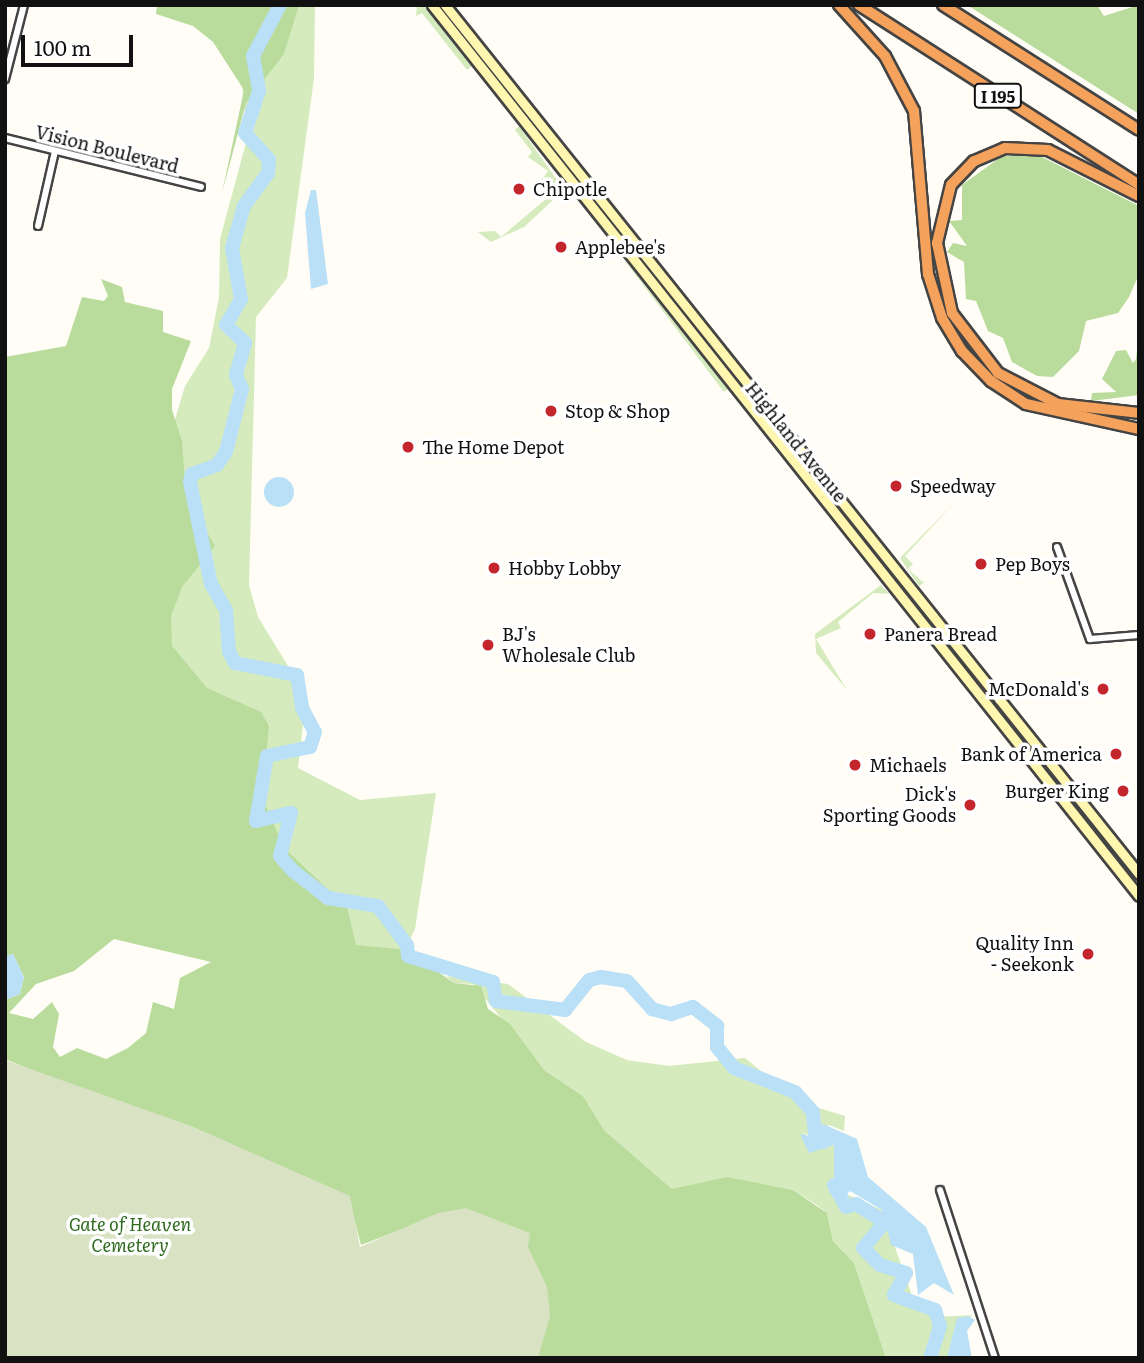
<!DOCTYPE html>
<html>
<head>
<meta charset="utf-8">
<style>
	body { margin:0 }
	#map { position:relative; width:1144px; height:1363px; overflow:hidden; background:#fffdf5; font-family:Literata,serif }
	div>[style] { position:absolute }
	.green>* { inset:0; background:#d5ebbd }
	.forest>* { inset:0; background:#b9dc9c }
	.cemetery>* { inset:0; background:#d9e3c4 }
	.water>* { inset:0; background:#b9e0f7 }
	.round { border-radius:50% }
	.river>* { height:14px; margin:-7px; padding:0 7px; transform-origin:7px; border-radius:7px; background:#b9e0f7 }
	.roads { filter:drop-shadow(2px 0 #444) drop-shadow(-2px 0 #444) drop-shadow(0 2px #444) drop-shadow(0 -2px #444) }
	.street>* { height:6px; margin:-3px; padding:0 3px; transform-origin:3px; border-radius:3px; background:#fff }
	.secondary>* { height:9px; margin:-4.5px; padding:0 4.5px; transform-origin:4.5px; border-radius:4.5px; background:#fff6b0 }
	.highway>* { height:10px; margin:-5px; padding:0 5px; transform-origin:5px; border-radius:5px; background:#f5a25d }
	.dots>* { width:19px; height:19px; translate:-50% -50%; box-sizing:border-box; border:4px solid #fff; border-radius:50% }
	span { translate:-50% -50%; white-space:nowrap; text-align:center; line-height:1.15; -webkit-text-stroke:7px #fff; paint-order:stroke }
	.shield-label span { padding:2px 5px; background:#fff; border:2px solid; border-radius:5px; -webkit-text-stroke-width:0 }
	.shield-label { font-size:16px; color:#111; font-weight:700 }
	.street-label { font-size:18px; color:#111 }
	.poi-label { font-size:18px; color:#111 }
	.left { translate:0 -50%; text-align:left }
	.right { translate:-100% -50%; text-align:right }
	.park-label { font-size:18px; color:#2f6b1f; font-style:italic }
	.frame { position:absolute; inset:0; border:7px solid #111; pointer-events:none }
	.scale { position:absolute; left:21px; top:35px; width:112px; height:32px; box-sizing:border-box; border:4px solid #111; border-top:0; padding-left:9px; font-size:21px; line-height:24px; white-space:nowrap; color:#111; -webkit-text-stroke:5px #fff; paint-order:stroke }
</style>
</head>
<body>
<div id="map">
	<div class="green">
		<i style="clip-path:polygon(260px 5px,315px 5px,314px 78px,287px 278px,256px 317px,249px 585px,258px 617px,288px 666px,304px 717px,298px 768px,360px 800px,436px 793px,415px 929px,384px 991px,187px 716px,143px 526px,185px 386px,209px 348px,219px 297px,220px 239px,247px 139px,242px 84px)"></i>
		<i style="clip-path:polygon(417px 5px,425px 5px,472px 66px,467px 70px,422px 13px,416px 16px)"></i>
		<i style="clip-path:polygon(519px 126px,564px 190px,524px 227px,491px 242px,478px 232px,495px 231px,501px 237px,546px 199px,540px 182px,548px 171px,528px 157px,532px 152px,515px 130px)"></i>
		<i style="clip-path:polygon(613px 245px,728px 389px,724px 392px)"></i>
		<i style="clip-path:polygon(955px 502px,905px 556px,913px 564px,908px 569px,924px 583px,930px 579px,919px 586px,900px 558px)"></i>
		<i style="clip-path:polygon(881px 585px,889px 594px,873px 593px,838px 622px,841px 628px,816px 639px,847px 690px,816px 653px,815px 634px)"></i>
		<i style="clip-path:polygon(446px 976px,508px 984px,586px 1042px,627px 1060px,669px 1066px,745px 1058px,799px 1102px,845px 1116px,844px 1131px,829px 1125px,810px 1136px,802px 1132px,823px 1147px,834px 1145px,835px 1189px,882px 1210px,917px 1310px,937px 1317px,973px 1315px,956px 1324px,947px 1358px,886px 1358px,854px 1263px,833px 1241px,827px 1213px,817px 1205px,793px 1190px,759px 1184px,672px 1189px,604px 1130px,583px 1096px,544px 1070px,473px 984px,454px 983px)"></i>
	</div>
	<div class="forest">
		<i style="clip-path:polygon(157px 5px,299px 5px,284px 54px,246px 103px,222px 193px,244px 90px,213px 42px,193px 26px,156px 14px)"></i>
		<i style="clip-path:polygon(967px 5px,1097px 5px,1104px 16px,1139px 5px,1139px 114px)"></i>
		<i style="clip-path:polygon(1002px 156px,1040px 156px,1139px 206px,1139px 274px,1129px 297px,1118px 313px,1086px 321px,1079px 351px,1053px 377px,1037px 376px,1012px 362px,1003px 338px,988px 331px,976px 301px,966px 299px,964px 262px,947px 252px,953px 243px,967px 246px,949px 221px,962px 220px,962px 185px)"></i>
		<i style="clip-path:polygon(evenodd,101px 279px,122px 287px,125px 302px,163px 311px,163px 332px,191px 341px,172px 389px,172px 410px,182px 441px,186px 496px,215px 546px,182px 587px,171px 616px,172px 646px,207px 688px,261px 712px,269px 726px,262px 797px,284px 848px,347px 907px,356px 945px,407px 950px,454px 983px,481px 986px,488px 1009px,510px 1024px,544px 1070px,583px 1096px,604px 1130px,672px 1189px,727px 1177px,793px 1190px,827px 1213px,833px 1241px,854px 1263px,886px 1358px,530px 1358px,442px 1214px,361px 1245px,348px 1195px,314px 1204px,277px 1171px,5px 1059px,5px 1000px,20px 994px,24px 977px,13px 954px,5px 957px,5px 357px,66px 346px,82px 297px,104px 301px,108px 296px,101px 279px,114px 939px,211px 962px,180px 978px,174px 1009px,153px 1002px,146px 1033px,128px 1048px,106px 1059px,77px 1048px,60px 1057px,53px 1047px,59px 1014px,52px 1002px,33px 1019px,9px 1013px,36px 984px,74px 971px,114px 939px)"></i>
		<i style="clip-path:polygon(1139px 333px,1139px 395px,1091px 401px,1092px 393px,1116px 392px,1102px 379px,1116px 351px,1126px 350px,1133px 363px,1136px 359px)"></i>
	</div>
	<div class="cemetery">
		<i style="clip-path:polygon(5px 1060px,191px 1126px,350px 1196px,360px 1247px,438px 1213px,466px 1208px,530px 1233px,528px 1247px,547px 1287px,550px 1316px,538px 1358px,5px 1358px)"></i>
	</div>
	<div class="water">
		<i style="clip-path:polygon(311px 190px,316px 190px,328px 284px,311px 289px,305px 213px)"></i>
		<i class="round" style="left:264px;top:477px;width:30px;height:30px"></i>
		<i style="clip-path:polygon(13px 954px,24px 977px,20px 994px,5px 1000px,5px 957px)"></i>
		<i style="clip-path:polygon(823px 1124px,857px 1139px,868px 1177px,926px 1227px,954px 1295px,934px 1283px,918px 1295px,913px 1254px,891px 1245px,882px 1210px,850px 1191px,839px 1203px,834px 1200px,834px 1145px,809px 1153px,800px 1134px,810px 1136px)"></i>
		<i style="clip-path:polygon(969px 1316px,975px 1320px,967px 1331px,972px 1358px,947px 1358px,957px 1318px)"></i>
	</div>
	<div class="river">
		<i style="left:280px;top:5px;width:58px;rotate:117.9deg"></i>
		<i style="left:253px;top:56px;width:36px;rotate:80deg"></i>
		<i style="left:259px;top:91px;width:44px;rotate:108.4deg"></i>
		<i style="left:245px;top:133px;width:36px;rotate:48deg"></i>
		<i style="left:269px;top:160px;width:13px;rotate:94deg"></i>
		<i style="left:268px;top:173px;width:41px;rotate:126deg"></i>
		<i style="left:244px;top:206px;width:44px;rotate:105.9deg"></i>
		<i style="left:232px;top:248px;width:52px;rotate:80deg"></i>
		<i style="left:241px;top:299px;width:30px;rotate:120deg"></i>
		<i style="left:226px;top:325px;width:26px;rotate:43deg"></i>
		<i style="left:245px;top:343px;width:33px;rotate:106deg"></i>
		<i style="left:236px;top:375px;width:15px;rotate:67deg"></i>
		<i style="left:242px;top:389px;width:65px;rotate:104.3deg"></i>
		<i style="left:226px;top:452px;width:16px;rotate:125deg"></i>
		<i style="left:217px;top:465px;width:27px;rotate:160deg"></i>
		<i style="left:192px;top:474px;width:8px;rotate:104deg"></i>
		<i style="left:190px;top:482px;width:104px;rotate:78.4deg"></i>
		<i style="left:211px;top:584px;width:30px;rotate:60deg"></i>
		<i style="left:226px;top:610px;width:42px;rotate:85.9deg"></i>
		<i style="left:229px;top:652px;width:13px;rotate:61deg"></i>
		<i style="left:235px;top:663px;width:63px;rotate:11deg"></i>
		<i style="left:297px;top:675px;width:33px;rotate:81deg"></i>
		<i style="left:302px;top:708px;width:27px;rotate:62deg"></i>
		<i style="left:315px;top:732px;width:16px;rotate:108deg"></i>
		<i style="left:310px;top:747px;width:44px;rotate:168.2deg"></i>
		<i style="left:267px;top:756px;width:66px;rotate:99.6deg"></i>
		<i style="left:256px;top:821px;width:36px;rotate:-13deg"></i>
		<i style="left:291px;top:813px;width:44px;rotate:104.3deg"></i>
		<i style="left:280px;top:856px;width:18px;rotate:49deg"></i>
		<i style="left:292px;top:870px;width:46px;rotate:37.9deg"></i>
		<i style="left:328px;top:898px;width:51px;rotate:9.1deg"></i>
		<i style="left:378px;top:906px;width:49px;rotate:53.4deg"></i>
		<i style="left:407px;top:945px;width:11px;rotate:85deg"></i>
		<i style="left:408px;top:956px;width:89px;rotate:17deg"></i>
		<i style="left:493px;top:982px;width:19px;rotate:81deg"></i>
		<i style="left:496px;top:1001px;width:70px;rotate:7.4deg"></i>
		<i style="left:565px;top:1010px;width:38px;rotate:-51deg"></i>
		<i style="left:589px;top:980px;width:12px;rotate:-14deg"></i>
		<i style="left:601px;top:977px;width:26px;rotate:9deg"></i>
		<i style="left:627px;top:981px;width:38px;rotate:48deg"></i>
		<i style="left:652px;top:1009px;width:20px;rotate:15deg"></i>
		<i style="left:671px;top:1014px;width:23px;rotate:-18deg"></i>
		<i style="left:693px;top:1007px;width:31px;rotate:38deg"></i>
		<i style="left:717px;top:1026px;width:21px;rotate:90deg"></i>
		<i style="left:717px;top:1047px;width:27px;rotate:51deg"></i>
		<i style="left:734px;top:1068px;width:66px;rotate:21.5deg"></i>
		<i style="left:795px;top:1092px;width:27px;rotate:48deg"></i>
		<i style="left:813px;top:1112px;width:24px;rotate:85deg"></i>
		<i style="left:815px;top:1136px;width:10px;rotate:37deg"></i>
		<i style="left:834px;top:1185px;width:25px;rotate:61deg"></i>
		<i style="left:846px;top:1207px;width:10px;rotate:-17deg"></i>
		<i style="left:856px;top:1204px;width:34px;rotate:32deg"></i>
		<i style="left:885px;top:1222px;width:34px;rotate:130deg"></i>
		<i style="left:863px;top:1248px;width:24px;rotate:45deg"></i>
		<i style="left:880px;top:1265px;width:27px;rotate:17deg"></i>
		<i style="left:906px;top:1273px;width:25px;rotate:119deg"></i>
		<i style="left:894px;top:1295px;width:44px;rotate:20.1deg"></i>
		<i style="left:935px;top:1310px;width:17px;rotate:73deg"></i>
		<i style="left:940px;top:1326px;width:34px;rotate:107deg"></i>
	</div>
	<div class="roads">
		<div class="street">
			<i style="left:5px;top:79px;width:76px;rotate:-75.6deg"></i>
			<i style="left:5px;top:138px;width:202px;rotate:14deg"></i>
			<i style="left:38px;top:226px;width:77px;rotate:-77.2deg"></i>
			<i style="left:1057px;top:547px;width:98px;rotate:70.3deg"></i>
			<i style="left:1090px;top:639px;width:49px;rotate:-4.7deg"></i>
			<i style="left:940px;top:1190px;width:177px;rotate:71.9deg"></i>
		</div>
		<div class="secondary">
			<i style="left:432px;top:5px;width:1137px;rotate:51.57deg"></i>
			<i style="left:445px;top:5px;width:1112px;rotate:51.39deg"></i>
		</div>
		<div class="highway">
			<i style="left:839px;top:5px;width:69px;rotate:48deg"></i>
			<i style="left:885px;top:56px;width:62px;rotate:62.2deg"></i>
			<i style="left:914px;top:111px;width:164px;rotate:85.1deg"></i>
			<i style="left:928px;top:274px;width:46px;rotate:72.3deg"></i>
			<i style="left:942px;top:318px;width:39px;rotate:59deg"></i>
			<i style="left:962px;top:351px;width:42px;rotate:46deg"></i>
			<i style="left:991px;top:381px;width:42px;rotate:33.3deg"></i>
			<i style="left:1026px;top:404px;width:116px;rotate:12.5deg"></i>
			<i style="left:859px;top:5px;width:333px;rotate:32.7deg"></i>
			<i style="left:943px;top:5px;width:232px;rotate:32.5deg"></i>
			<i style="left:1139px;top:196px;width:102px;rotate:-153.2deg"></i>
			<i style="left:1048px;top:150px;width:43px;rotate:-177.3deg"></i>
			<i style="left:1005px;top:148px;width:34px;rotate:157deg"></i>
			<i style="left:974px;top:161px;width:33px;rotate:134deg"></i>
			<i style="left:951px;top:185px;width:60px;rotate:103.6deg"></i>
			<i style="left:937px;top:243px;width:72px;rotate:77.9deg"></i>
			<i style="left:952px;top:313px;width:76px;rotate:52.5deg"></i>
			<i style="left:998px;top:373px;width:68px;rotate:27.3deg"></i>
			<i style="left:1058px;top:404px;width:81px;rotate:6.3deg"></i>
		</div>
	</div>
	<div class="dots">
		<i style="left:519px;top:189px;background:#c4262e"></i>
		<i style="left:561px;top:247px;background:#c4262e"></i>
		<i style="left:551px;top:411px;background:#c4262e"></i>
		<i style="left:408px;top:447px;background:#c4262e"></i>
		<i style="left:896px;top:486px;background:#c4262e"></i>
		<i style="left:981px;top:564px;background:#c4262e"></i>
		<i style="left:494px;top:568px;background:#c4262e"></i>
		<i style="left:870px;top:634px;background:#c4262e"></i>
		<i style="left:488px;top:645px;background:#c4262e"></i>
		<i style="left:1103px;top:689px;background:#c4262e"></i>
		<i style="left:1116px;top:754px;background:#c4262e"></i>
		<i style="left:855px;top:765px;background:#c4262e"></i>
		<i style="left:1123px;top:791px;background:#c4262e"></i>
		<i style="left:970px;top:805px;background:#c4262e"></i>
		<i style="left:1088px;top:954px;background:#c4262e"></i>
	</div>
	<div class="shield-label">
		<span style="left:998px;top:96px">I 195</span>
	</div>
	<div class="street-label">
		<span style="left:107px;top:149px;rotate:14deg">Vision Boulevard</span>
		<span style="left:796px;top:442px;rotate:51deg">Highland Avenue</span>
	</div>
	<div class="poi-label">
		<span class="left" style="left:533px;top:189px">Chipotle</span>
		<span class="left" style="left:575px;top:247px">Applebee's</span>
		<span class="left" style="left:565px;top:411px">Stop &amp; Shop</span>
		<span class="left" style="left:422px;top:447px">The Home Depot</span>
		<span class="left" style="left:910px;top:486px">Speedway</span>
		<span class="left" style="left:995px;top:564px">Pep Boys</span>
		<span class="left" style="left:508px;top:568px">Hobby Lobby</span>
		<span class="left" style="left:884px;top:634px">Panera Bread</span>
		<span class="left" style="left:502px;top:645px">BJ's<br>Wholesale Club</span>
		<span class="right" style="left:1089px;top:689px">McDonald's</span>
		<span class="right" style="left:1102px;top:754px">Bank of America</span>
		<span class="left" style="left:869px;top:765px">Michaels</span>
		<span class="right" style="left:1109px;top:791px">Burger King</span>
		<span class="right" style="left:956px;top:805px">Dick's<br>Sporting Goods</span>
		<span class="right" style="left:1074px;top:954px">Quality Inn<br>- Seekonk</span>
	</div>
	<div class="park-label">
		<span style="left:130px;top:1235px">Gate of Heaven<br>Cemetery</span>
	</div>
	<div class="frame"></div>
	<div class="scale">100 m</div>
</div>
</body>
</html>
